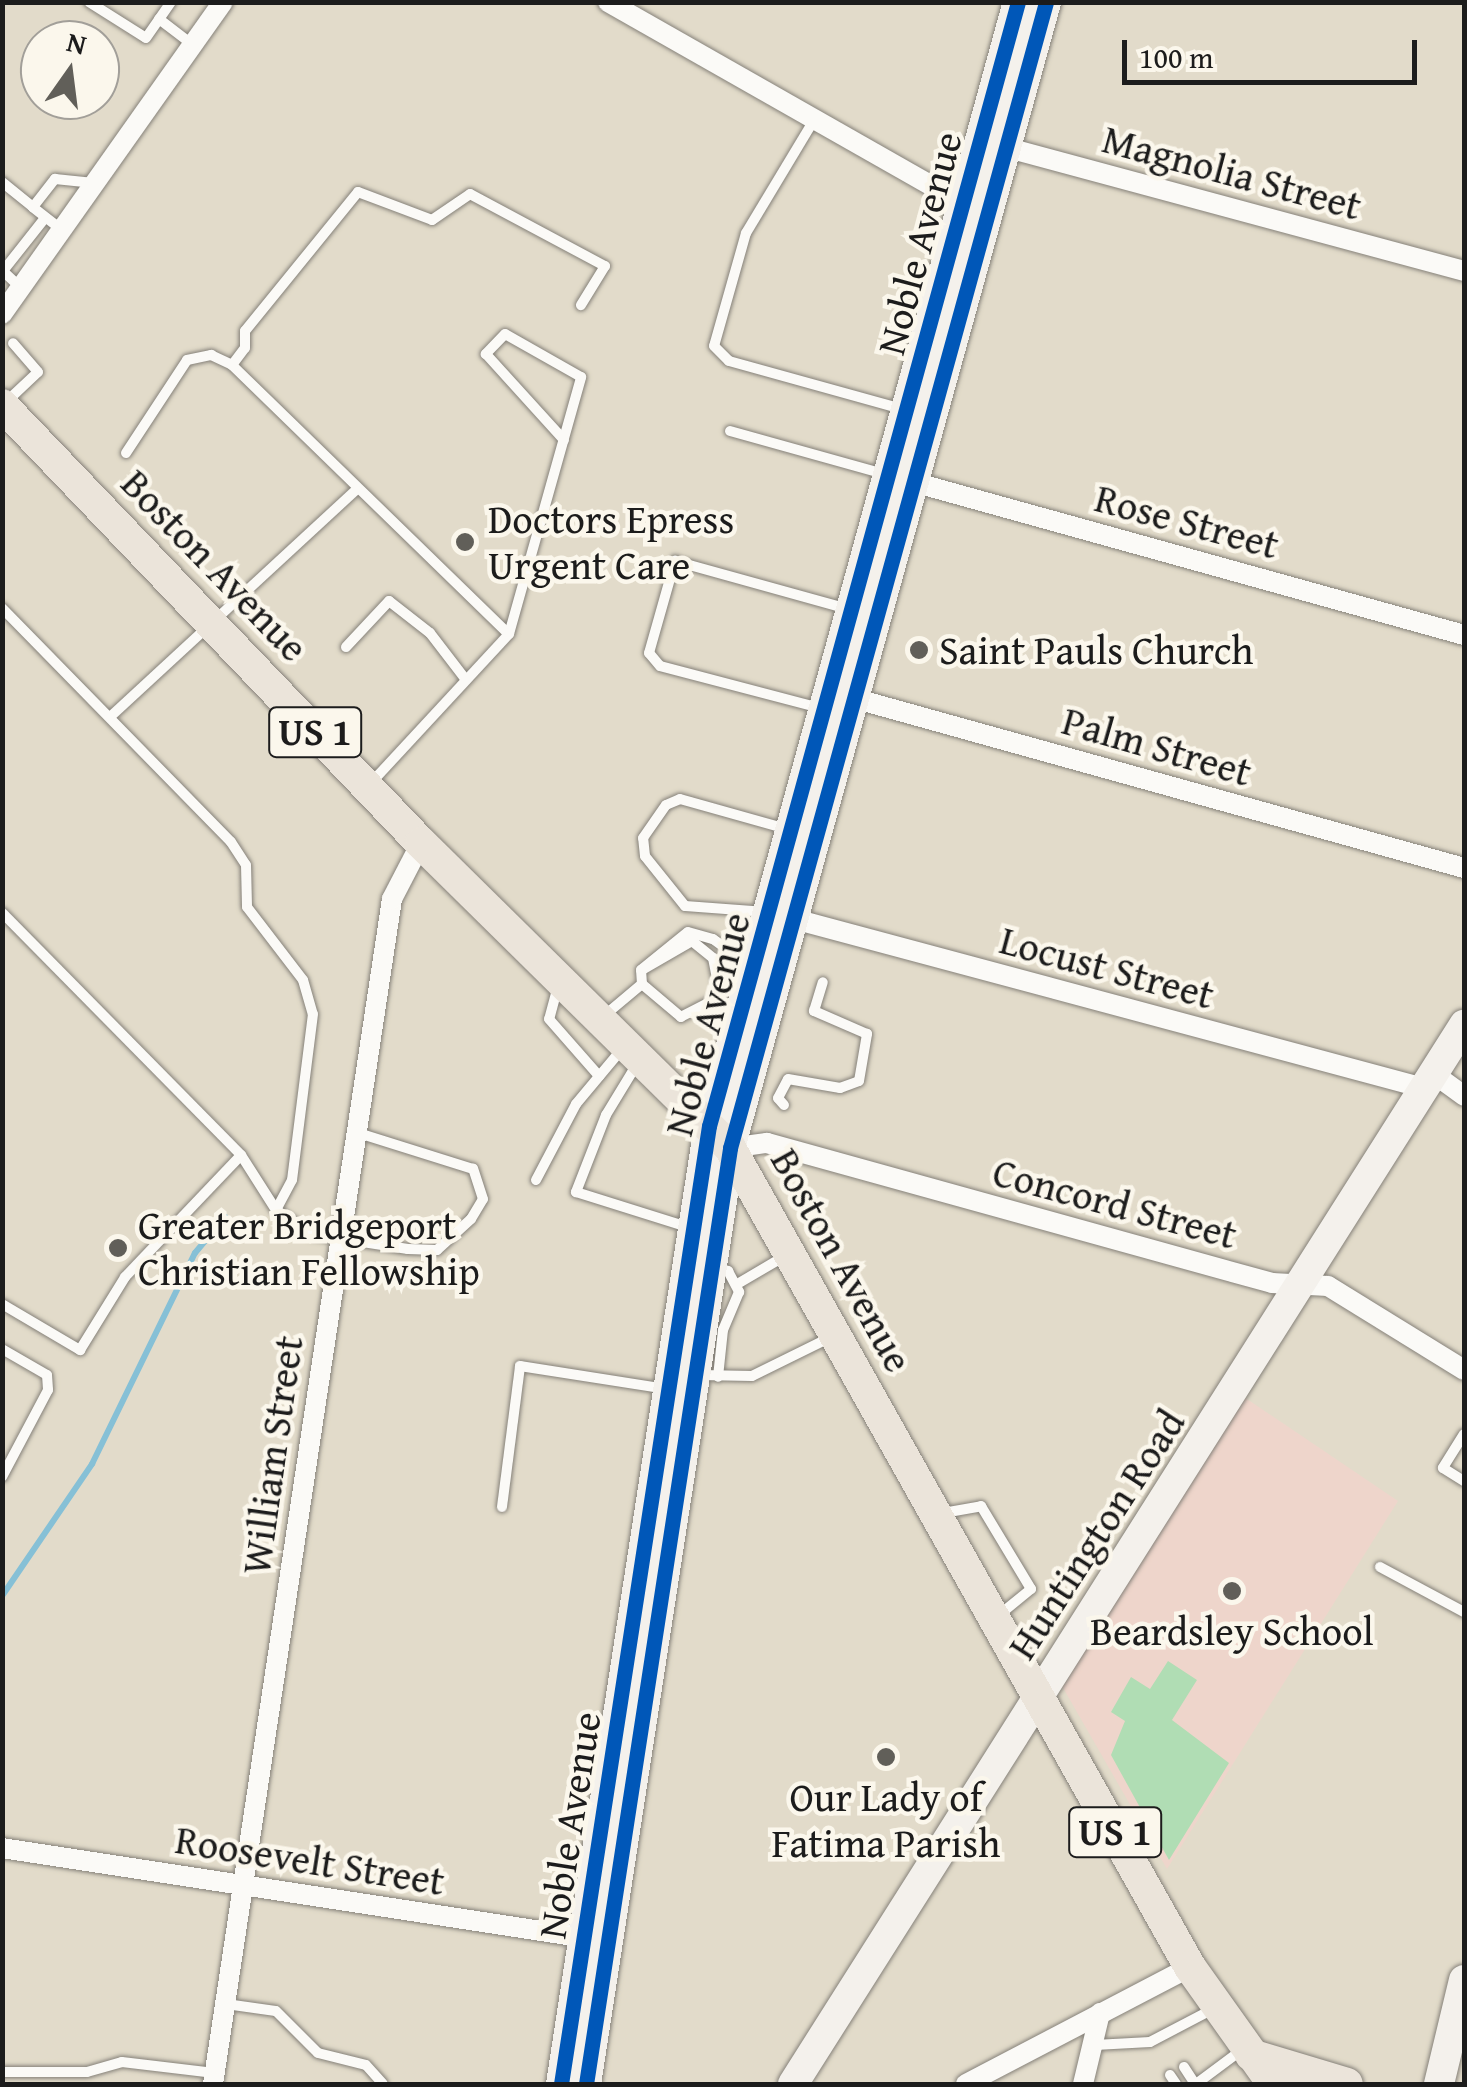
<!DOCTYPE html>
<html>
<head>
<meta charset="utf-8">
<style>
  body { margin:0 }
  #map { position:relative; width:1467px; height:2087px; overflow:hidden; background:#e2dbca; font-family:"Gentium Book Plus",serif }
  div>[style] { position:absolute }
  .built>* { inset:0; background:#eed5cb }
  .green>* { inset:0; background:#b0ddb4 }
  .stream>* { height:6px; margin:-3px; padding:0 3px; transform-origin:3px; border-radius:3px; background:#86c0d6 }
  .roads { filter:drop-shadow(0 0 2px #858179) drop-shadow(0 0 2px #858179) }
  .lane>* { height:10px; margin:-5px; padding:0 5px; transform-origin:5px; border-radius:5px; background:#fbfaf7 }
  .street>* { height:20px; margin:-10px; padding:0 10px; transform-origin:10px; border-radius:10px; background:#fbfaf7 }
  .secondary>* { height:30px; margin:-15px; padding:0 15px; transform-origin:15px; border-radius:15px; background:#f4f1ec }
  .primary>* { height:32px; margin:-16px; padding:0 16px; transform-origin:16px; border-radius:16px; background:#ebe4da }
  .cycleway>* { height:15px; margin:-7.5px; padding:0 7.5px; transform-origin:7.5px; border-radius:7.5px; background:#0057b8 }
  .dots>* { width:28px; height:28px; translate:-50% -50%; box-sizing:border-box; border:5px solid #fbf7ec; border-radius:50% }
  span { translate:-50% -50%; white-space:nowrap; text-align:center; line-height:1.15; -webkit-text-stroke:9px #fbf7ec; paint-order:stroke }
  .shield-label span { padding:2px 8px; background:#fbf7ec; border:2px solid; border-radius:8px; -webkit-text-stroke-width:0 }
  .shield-label { font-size:38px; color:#1c1c1c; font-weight:700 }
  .street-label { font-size:40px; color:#1c1c1c }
  .poi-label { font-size:40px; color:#1c1c1c }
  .left { translate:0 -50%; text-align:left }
  .frame { position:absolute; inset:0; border:5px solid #1c1c1c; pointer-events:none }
  .north { position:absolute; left:20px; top:20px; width:100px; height:100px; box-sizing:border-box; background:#fbf7ec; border:2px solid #a29f99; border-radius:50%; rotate:14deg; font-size:28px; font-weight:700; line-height:40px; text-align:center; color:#1c1c1c }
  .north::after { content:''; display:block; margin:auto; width:35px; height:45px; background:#615f59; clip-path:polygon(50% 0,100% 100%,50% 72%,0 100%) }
  .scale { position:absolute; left:1122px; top:40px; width:295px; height:45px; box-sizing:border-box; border:5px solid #1c1c1c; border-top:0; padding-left:12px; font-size:30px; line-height:35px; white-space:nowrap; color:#1c1c1c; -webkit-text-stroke:8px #fbf7ec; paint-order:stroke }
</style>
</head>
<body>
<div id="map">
  <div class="built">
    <div style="clip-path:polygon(1244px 1397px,1398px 1501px,1167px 1869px,1062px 1686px)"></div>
  </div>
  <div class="green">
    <div style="clip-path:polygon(1168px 1661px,1197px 1680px,1172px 1720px,1229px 1763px,1169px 1860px,1111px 1755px,1125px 1721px,1111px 1712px,1131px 1677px,1150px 1689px)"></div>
  </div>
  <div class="stream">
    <div style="left:2px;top:1596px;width:160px;rotate:-55.7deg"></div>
    <div style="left:92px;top:1464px;width:235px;rotate:-64deg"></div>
    <div style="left:195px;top:1253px;width:47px;rotate:-50.2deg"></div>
  </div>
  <div class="roads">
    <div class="lane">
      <div style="left:89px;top:2px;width:67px;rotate:32.3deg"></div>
      <div style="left:146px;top:38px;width:44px;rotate:-55.2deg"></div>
      <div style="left:159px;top:19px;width:43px;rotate:37.4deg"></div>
      <div style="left:814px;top:120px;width:132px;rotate:121deg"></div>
      <div style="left:746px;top:233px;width:117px;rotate:105.8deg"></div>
      <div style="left:714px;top:346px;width:21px;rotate:45deg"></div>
      <div style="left:729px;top:361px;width:180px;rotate:15.5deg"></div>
      <div style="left:2px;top:182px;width:40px;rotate:39deg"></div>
      <div style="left:62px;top:230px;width:37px;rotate:-142deg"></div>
      <div style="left:33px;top:207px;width:36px;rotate:-52deg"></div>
      <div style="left:55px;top:179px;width:39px;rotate:6deg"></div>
      <div style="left:21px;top:288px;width:25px;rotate:-137deg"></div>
      <div style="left:3px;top:271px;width:68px;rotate:-51.6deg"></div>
      <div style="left:232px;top:365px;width:21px;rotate:-53deg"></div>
      <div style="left:245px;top:348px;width:17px;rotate:-90deg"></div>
      <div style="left:245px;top:331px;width:179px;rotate:-50.9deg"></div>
      <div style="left:358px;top:192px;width:79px;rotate:20.7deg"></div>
      <div style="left:432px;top:220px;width:46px;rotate:-34.4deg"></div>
      <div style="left:470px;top:194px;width:153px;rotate:28.1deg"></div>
      <div style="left:605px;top:266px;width:46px;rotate:121.6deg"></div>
      <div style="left:5px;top:403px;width:45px;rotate:-43.2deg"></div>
      <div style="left:38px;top:372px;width:38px;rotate:-131deg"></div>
      <div style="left:730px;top:431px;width:160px;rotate:15.6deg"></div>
      <div style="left:126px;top:453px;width:111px;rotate:-56.7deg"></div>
      <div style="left:187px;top:360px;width:25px;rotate:-12deg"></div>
      <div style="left:211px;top:355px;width:23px;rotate:25deg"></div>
      <div style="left:232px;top:365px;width:386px;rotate:44.2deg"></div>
      <div style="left:509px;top:634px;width:267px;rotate:-74.3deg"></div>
      <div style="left:581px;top:377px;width:87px;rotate:-150.5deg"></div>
      <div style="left:505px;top:334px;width:28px;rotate:134deg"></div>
      <div style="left:486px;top:354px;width:116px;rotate:47.8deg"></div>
      <div style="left:2px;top:608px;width:327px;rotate:45.6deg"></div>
      <div style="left:231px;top:842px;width:27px;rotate:57deg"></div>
      <div style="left:246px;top:865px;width:42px;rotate:88.6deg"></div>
      <div style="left:247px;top:907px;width:92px;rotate:52.5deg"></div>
      <div style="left:303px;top:980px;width:35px;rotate:74deg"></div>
      <div style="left:313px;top:1014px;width:167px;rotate:97.2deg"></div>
      <div style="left:292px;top:1180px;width:34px;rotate:118deg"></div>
      <div style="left:276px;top:1210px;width:65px;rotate:-122.5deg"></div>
      <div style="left:241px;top:1155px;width:340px;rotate:-134.6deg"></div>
      <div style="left:346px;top:647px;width:63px;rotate:-46.9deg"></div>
      <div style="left:389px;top:601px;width:52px;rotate:38deg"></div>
      <div style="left:430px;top:633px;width:59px;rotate:52.5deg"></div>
      <div style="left:820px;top:708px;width:165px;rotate:-165.3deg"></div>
      <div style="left:660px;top:666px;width:17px;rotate:-130deg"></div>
      <div style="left:649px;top:653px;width:96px;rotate:-74.2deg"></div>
      <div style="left:675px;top:561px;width:180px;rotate:15.5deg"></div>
      <div style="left:110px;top:717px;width:335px;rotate:-42.7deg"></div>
      <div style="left:371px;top:783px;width:203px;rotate:-47.2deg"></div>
      <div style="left:766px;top:912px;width:81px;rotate:-175.8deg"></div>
      <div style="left:685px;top:906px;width:64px;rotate:-128.7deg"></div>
      <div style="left:645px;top:856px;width:18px;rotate:-96deg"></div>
      <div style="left:643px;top:838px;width:40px;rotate:-55.1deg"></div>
      <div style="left:666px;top:805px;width:15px;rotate:-23deg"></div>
      <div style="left:680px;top:799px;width:111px;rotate:15.7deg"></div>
      <div style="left:642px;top:970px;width:58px;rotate:-30.1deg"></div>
      <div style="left:692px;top:941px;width:27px;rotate:39deg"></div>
      <div style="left:713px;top:958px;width:38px;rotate:79deg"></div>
      <div style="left:558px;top:986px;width:34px;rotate:105deg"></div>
      <div style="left:549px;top:1019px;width:76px;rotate:48.7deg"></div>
      <div style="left:722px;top:986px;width:32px;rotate:-74deg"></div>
      <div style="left:738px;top:1010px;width:28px;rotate:-161deg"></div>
      <div style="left:712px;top:1001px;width:35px;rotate:153deg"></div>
      <div style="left:681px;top:1017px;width:51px;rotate:-139.8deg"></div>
      <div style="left:642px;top:984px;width:14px;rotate:-94deg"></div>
      <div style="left:641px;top:970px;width:60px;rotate:-39deg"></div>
      <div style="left:688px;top:932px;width:26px;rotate:16deg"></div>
      <div style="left:713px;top:939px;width:46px;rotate:36.1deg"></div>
      <div style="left:605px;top:1015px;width:48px;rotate:-40deg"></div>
      <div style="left:637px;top:1064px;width:60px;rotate:121.3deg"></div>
      <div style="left:606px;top:1115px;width:83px;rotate:111.3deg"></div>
      <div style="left:576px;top:1192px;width:121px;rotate:17.4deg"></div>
      <div style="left:784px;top:1105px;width:9px;rotate:-131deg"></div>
      <div style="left:778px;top:1098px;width:21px;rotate:-62deg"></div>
      <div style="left:788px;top:1079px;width:53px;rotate:9.8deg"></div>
      <div style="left:840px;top:1088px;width:20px;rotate:-20deg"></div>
      <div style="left:859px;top:1081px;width:48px;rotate:-80.3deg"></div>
      <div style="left:867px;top:1034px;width:58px;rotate:-156.5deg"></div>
      <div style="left:814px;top:1011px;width:30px;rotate:-73deg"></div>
      <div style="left:536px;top:1180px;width:86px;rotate:-62.2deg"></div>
      <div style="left:576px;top:1104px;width:72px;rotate:-50.1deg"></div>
      <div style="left:276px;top:1210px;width:42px;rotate:34.4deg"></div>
      <div style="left:311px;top:1234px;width:98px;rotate:8.8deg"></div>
      <div style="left:408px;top:1249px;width:29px;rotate:2deg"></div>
      <div style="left:437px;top:1250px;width:46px;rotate:-42.4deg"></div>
      <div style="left:471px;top:1219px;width:23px;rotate:-59deg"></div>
      <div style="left:483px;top:1199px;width:32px;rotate:-108deg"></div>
      <div style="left:473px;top:1169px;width:121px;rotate:-162.6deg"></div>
      <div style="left:714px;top:1267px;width:15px;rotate:16deg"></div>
      <div style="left:728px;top:1271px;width:24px;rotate:62deg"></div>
      <div style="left:739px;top:1292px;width:41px;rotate:112.8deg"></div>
      <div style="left:723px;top:1330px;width:47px;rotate:96.1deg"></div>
      <div style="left:739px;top:1283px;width:53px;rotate:-30.4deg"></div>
      <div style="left:2px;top:1304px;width:91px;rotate:30.5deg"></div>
      <div style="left:80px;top:1350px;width:86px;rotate:-58.3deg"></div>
      <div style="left:125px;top:1277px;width:168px;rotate:-46.4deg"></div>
      <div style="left:2px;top:1349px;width:52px;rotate:30deg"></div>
      <div style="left:47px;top:1375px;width:15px;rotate:86deg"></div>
      <div style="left:48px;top:1390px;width:98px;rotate:117.9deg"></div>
      <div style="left:700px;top:1375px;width:52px;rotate:1.1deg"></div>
      <div style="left:752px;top:1376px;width:86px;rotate:-26.3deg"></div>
      <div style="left:1464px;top:1434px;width:40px;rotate:122deg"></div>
      <div style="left:1443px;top:1468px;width:25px;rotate:32deg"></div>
      <div style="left:502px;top:1507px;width:142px;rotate:-82.7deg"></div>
      <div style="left:520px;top:1366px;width:149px;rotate:8.9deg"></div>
      <div style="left:943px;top:1513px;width:39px;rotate:-10deg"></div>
      <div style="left:981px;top:1506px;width:97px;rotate:58.9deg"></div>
      <div style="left:1031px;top:1589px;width:43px;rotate:140.7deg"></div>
      <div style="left:1380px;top:1567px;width:95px;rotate:28.2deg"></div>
      <div style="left:226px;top:2004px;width:50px;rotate:8deg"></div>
      <div style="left:276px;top:2011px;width:59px;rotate:45deg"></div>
      <div style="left:318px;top:2053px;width:49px;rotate:14deg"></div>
      <div style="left:366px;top:2065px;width:25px;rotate:48deg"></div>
      <div style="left:1095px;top:2045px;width:55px;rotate:-3.1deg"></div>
      <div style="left:1150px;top:2042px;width:73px;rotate:-27.6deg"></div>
      <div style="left:1184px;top:2067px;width:20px;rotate:57deg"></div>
      <div style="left:2px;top:2072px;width:85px"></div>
      <div style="left:87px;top:2072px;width:36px;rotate:-16deg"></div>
      <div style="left:122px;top:2062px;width:93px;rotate:6.8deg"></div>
      <div style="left:1170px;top:2075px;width:11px;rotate:56deg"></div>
      <div style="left:1196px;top:2084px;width:59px;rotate:-36.7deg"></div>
    </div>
    <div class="street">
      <div style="left:608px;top:2px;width:417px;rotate:29.6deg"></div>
      <div style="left:997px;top:145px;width:484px;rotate:15.1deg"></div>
      <div style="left:2px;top:314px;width:382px;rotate:-54.7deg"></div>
      <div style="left:902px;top:479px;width:583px;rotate:15.51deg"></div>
      <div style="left:842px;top:695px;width:646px;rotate:15.54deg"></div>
      <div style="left:783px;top:916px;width:664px;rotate:15.02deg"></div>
      <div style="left:1434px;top:1074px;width:37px;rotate:36deg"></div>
      <div style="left:730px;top:1148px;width:37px;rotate:-8deg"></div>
      <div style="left:767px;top:1143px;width:524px;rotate:15.49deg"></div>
      <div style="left:1272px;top:1283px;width:56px;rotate:3.1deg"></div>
      <div style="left:1328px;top:1286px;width:160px;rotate:31.7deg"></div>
      <div style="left:2px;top:1848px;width:598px;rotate:8.75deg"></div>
      <div style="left:213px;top:2084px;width:1198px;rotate:-81.41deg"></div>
      <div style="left:392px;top:899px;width:63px;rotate:-62.6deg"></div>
      <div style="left:966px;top:2084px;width:253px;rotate:-27.6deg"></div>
      <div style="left:1083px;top:2084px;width:73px;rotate:-76.5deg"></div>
    </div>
    <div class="secondary">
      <div style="left:561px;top:2084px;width:969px;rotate:-81.22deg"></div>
      <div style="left:709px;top:1126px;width:1166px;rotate:-74.63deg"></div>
      <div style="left:586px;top:2084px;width:947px;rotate:-81.25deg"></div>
      <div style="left:730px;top:1148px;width:1189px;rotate:-74.58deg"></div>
      <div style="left:793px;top:2084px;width:1254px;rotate:-57.64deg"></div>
      <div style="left:1439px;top:2084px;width:107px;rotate:-76.5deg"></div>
    </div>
    <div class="primary">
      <div style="left:2px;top:405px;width:606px;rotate:46.27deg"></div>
      <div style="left:421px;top:843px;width:434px;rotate:44.6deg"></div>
      <div style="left:730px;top:1148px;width:939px;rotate:60.68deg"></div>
      <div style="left:1190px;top:1967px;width:143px;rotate:54.6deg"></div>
      <div style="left:1251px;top:2055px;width:100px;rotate:16.8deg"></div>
    </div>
  </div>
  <div class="cycleway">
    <div style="left:561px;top:2084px;width:969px;rotate:-81.22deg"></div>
    <div style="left:709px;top:1126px;width:1166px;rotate:-74.63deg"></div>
    <div style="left:586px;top:2084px;width:947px;rotate:-81.25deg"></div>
    <div style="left:730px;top:1148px;width:1189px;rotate:-74.58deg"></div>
  </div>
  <div class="dots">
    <div style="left:465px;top:542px;background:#615f59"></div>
    <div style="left:919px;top:650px;background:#615f59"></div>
    <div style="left:118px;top:1248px;background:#615f59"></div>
    <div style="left:1232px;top:1591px;background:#615f59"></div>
    <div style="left:886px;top:1757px;background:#615f59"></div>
  </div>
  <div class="shield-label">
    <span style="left:315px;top:732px">US 1</span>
    <span style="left:1115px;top:1832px">US 1</span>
  </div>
  <div class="street-label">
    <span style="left:1232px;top:172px;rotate:15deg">Magnolia Street</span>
    <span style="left:919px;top:243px;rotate:-75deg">Noble Avenue</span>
    <span style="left:1187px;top:521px;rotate:15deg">Rose Street</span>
    <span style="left:215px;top:565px;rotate:46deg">Boston Avenue</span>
    <span style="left:1157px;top:746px;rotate:16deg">Palm Street</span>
    <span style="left:1107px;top:967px;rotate:15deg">Locust Street</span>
    <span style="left:707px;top:1024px;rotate:-75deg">Noble Avenue</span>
    <span style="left:1115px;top:1203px;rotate:15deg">Concord Street</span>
    <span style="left:842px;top:1260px;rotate:61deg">Boston Avenue</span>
    <span style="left:272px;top:1455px;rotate:-82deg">William Street</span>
    <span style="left:1096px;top:1534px;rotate:-57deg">Huntington Road</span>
    <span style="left:569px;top:1825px;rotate:-81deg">Noble Avenue</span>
    <span style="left:310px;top:1860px;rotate:9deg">Roosevelt Street</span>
  </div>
  <div class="poi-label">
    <span class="left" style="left:488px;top:542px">Doctors Epress<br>Urgent Care</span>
    <span class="left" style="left:939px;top:650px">Saint Pauls Church</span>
    <span class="left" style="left:138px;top:1248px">Greater Bridgeport<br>Christian Fellowship</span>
    <span style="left:1232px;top:1631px">Beardsley School</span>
    <span style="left:886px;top:1820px">Our Lady of<br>Fatima Parish</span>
  </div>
  <div class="frame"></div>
  <div class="north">N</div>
  <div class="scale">100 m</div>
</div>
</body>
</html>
